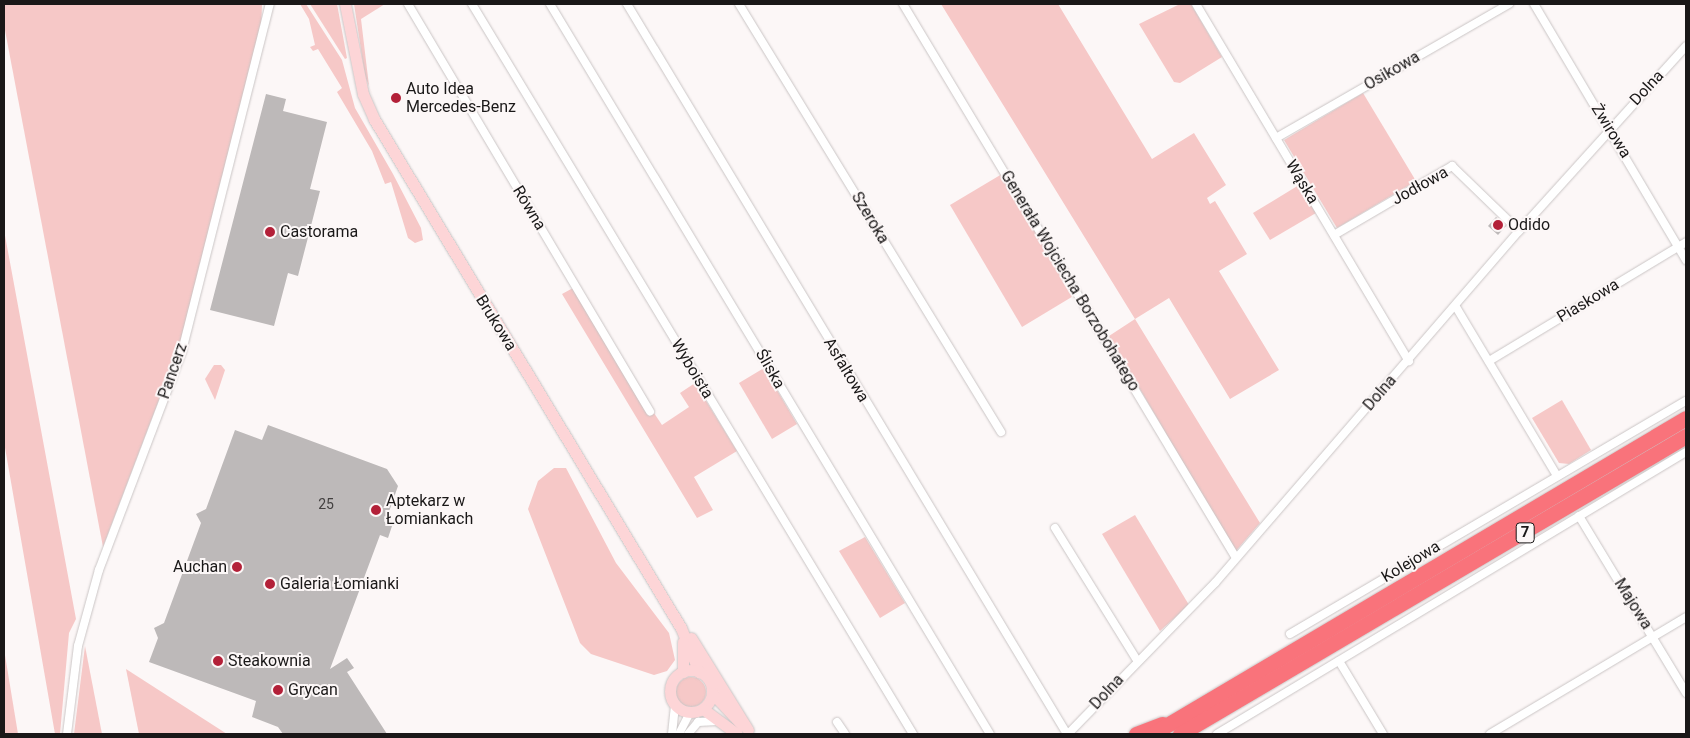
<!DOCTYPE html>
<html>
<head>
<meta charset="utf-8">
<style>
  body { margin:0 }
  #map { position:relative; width:1690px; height:738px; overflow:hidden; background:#fcf7f7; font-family:Roboto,sans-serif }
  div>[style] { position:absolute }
  .green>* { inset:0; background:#f6c8c7 }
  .round { border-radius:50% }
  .building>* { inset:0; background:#bdb9b9 }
  .roads { filter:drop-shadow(0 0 1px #cac5c5) drop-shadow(0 0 1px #cac5c5) }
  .street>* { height:8px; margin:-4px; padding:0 4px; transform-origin:4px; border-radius:4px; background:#fff }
  .secondary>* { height:11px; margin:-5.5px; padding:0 5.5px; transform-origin:5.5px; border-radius:5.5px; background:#fdd5d7 }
  .secondary>.ring { margin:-5.5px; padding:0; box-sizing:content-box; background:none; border:11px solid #fdd5d7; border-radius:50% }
  .highway>* { height:15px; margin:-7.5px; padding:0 7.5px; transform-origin:7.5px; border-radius:7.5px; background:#f9737b }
  .dots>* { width:14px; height:14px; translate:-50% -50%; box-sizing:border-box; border:2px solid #fcf7f7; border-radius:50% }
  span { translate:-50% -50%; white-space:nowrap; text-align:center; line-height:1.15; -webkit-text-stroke:4px #fcf7f7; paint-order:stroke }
  .number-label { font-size:14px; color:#434040 }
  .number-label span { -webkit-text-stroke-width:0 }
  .shield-label span { padding:1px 4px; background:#fcf7f7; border:1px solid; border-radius:4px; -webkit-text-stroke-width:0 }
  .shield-label { font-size:15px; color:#1a1818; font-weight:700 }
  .street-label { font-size:16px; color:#1a1818 }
  .poi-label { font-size:16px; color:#1a1818 }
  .left { translate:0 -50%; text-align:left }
  .right { translate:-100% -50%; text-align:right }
  .frame { position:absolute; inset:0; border:5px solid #1a1818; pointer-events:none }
</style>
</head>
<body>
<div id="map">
  <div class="green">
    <div style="clip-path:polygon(4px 4px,262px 4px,261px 33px,181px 342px,103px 547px,4px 25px)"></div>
    <div style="clip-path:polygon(300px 4px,306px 4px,342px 60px,355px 108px,393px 174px,421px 228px,423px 240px,415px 243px,408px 238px,391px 182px,385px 184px,372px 151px,337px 92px,342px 88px,318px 49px,313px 51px,310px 47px,315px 45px,309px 19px)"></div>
    <div style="clip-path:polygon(310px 4px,337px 4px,347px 58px,345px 59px)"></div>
    <div style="clip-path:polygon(354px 4px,385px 4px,361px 19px,369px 86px,381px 117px,365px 76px)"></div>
    <div style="clip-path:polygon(941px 4px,1058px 4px,1152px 159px,1194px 133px,1226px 185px,1207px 198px,1210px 204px,1215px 201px,1247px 254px,1219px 271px,1279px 370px,1230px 399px,1169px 298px,1135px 319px,1260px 523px,1235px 552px,1109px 336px,1135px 319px)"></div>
    <div style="clip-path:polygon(1180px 4px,1191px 4px,1222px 57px,1180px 83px,1174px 82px,1139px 24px)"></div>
    <div style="clip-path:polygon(1363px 93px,1416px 181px,1337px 228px,1284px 140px)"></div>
    <div style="clip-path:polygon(1002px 174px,1075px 295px,1022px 327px,950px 205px)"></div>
    <div style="clip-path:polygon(1299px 185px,1316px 213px,1270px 240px,1253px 213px)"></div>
    <div style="clip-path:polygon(4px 230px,76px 619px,69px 633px,60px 734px,55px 734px,4px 442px)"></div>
    <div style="clip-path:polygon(573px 288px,650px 415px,654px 413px,662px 425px,689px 407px,680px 393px,695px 383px,737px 451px,694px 477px,713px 510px,697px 518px,562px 294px)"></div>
    <div style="clip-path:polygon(214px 365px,221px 365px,225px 370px,215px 400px,205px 379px)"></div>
    <div style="clip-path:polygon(764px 368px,797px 424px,772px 439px,739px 383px)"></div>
    <div style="clip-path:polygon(1562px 400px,1591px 450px,1569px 464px,1559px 463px,1532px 418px)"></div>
    <div style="clip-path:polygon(554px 468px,566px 468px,616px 563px,669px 633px,675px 660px,667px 671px,654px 675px,591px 654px,580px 643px,528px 509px,538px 481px)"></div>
    <div style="clip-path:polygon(1135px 515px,1189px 605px,1160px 631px,1102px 534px)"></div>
    <div style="clip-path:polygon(865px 537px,905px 603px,880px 618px,839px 551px)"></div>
    <div style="clip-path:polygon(85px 646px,102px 734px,74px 734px)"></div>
    <div style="clip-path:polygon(4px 649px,18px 734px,4px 734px)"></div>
    <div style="clip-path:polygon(126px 669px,227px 734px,139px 734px)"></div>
    <div class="round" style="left:676px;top:677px;width:30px;height:30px"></div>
  </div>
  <div class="building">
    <div style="clip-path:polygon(266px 94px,286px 99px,283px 111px,327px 122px,310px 189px,320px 191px,298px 276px,288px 273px,274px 326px,210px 310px)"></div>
    <div style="clip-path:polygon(1496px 217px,1506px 226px,1498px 235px,1488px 226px)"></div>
    <div style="clip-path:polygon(268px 425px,387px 469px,398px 486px,385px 523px,392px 526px,388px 538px,380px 535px,330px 669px,347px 658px,354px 668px,347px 672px,387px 734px,283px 734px,278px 727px,252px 717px,256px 701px,149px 662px,158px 638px,154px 628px,164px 623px,201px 523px,196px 514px,206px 509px,235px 430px,262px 440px)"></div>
  </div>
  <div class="roads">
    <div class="street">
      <div style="left:408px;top:4px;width:474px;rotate:59.3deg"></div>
      <div style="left:472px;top:4px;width:853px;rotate:58.86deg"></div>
      <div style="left:550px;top:4px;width:852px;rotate:58.92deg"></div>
      <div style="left:627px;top:4px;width:852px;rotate:58.92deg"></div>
      <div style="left:739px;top:4px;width:502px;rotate:58.53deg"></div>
      <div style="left:903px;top:4px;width:646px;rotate:58.99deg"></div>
      <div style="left:1196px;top:4px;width:416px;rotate:59.2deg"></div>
      <div style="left:1534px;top:4px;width:298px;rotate:59.3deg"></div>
      <div style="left:1276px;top:138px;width:269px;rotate:-29.9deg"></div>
      <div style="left:1334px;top:235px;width:137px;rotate:-30.3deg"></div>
      <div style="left:1452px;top:166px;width:93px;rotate:44.1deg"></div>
      <div style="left:1456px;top:307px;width:197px;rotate:59.1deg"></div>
      <div style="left:1489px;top:361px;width:230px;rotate:-31.1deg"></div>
      <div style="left:1579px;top:516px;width:207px;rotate:58.8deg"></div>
      <div style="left:1055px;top:528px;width:155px;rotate:58.2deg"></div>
      <div style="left:1290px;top:634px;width:459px;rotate:-30.5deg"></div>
      <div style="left:1339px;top:661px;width:85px;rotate:58.9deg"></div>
      <div style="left:837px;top:722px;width:14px;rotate:56deg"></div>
      <div style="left:67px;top:734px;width:89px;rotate:-82.9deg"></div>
      <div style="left:78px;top:646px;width:79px;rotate:-74.6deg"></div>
      <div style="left:99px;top:570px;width:234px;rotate:-69.2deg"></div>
      <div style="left:182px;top:351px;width:358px;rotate:-75.8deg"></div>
      <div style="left:672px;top:734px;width:29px;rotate:-84deg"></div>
      <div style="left:679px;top:734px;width:25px;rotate:-63deg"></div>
      <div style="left:688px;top:734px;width:16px;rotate:-50deg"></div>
      <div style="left:698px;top:722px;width:20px;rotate:-3deg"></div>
      <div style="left:1068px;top:734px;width:211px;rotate:-45.8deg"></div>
      <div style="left:1215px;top:583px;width:465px;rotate:-49.2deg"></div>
      <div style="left:1519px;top:231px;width:249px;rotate:-47.9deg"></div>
      <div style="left:1217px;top:734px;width:547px;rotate:-31.02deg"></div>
      <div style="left:1490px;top:734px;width:228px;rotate:-30.8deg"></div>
    </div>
    <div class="secondary">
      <div style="left:345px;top:4px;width:92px;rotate:78.7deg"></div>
      <div style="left:363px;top:94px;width:27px;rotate:66deg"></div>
      <div style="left:374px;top:119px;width:594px;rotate:58.9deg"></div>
      <div style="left:681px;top:628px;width:48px;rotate:67.8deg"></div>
      <div style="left:691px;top:638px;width:108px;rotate:58.2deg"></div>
      <div class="ring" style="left:670px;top:670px;width:31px;height:31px"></div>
      <div style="left:683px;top:672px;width:30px;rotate:-90deg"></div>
      <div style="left:712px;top:693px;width:45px;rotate:46.8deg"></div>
      <div style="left:703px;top:709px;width:42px;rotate:36.3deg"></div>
    </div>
    <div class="highway">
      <div style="left:1136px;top:734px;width:28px;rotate:-21deg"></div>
      <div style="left:1152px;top:734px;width:620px;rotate:-30.62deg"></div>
      <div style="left:1180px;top:734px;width:587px;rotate:-30.5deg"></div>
    </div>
  </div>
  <div class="dots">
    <div style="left:396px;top:98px;background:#b32038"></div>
    <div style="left:1498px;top:225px;background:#b32038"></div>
    <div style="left:270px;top:232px;background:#b32038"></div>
    <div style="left:376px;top:510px;background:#b32038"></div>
    <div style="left:237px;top:567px;background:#b32038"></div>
    <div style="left:270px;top:584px;background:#b32038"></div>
    <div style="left:218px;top:661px;background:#b32038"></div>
    <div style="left:278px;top:690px;background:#b32038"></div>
  </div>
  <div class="number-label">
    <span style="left:326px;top:504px">25</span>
  </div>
  <div class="shield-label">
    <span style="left:1525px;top:533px">7</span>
  </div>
  <div class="street-label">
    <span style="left:1392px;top:71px;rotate:-30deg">Osikowa</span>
    <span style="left:1647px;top:88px;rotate:-47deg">Dolna</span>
    <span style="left:1611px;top:131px;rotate:58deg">Żwirowa</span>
    <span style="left:1302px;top:182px;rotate:59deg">Wąska</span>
    <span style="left:1420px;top:186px;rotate:-29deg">Jodłowa</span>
    <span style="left:529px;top:208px;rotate:59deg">Równa</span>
    <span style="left:870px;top:218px;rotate:59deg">Szeroka</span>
    <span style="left:1070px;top:281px;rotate:59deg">Generała Wojciecha Borzobohatego</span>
    <span style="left:1588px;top:301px;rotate:-31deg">Piaskowa</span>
    <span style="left:496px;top:323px;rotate:58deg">Brukowa</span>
    <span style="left:692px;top:369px;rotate:59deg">Wyboista</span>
    <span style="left:770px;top:369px;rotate:60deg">Śliska</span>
    <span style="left:846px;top:370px;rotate:59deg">Asfaltowa</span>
    <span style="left:173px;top:371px;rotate:-71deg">Pancerz</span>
    <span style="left:1380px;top:393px;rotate:-49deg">Dolna</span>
    <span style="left:1411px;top:562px;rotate:-31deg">Kolejowa</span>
    <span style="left:1633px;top:604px;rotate:58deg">Majowa</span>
    <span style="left:1107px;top:692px;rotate:-47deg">Dolna</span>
  </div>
  <div class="poi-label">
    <span class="left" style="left:406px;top:98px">Auto Idea<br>Mercedes-Benz</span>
    <span class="left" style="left:1508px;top:225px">Odido</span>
    <span class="left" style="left:280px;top:232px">Castorama</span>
    <span class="left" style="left:386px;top:510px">Aptekarz w<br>Łomiankach</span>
    <span class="right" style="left:227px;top:567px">Auchan</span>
    <span class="left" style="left:280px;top:584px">Galeria Łomianki</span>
    <span class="left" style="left:228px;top:661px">Steakownia</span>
    <span class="left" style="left:288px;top:690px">Grycan</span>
  </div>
  <div class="frame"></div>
</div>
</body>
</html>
